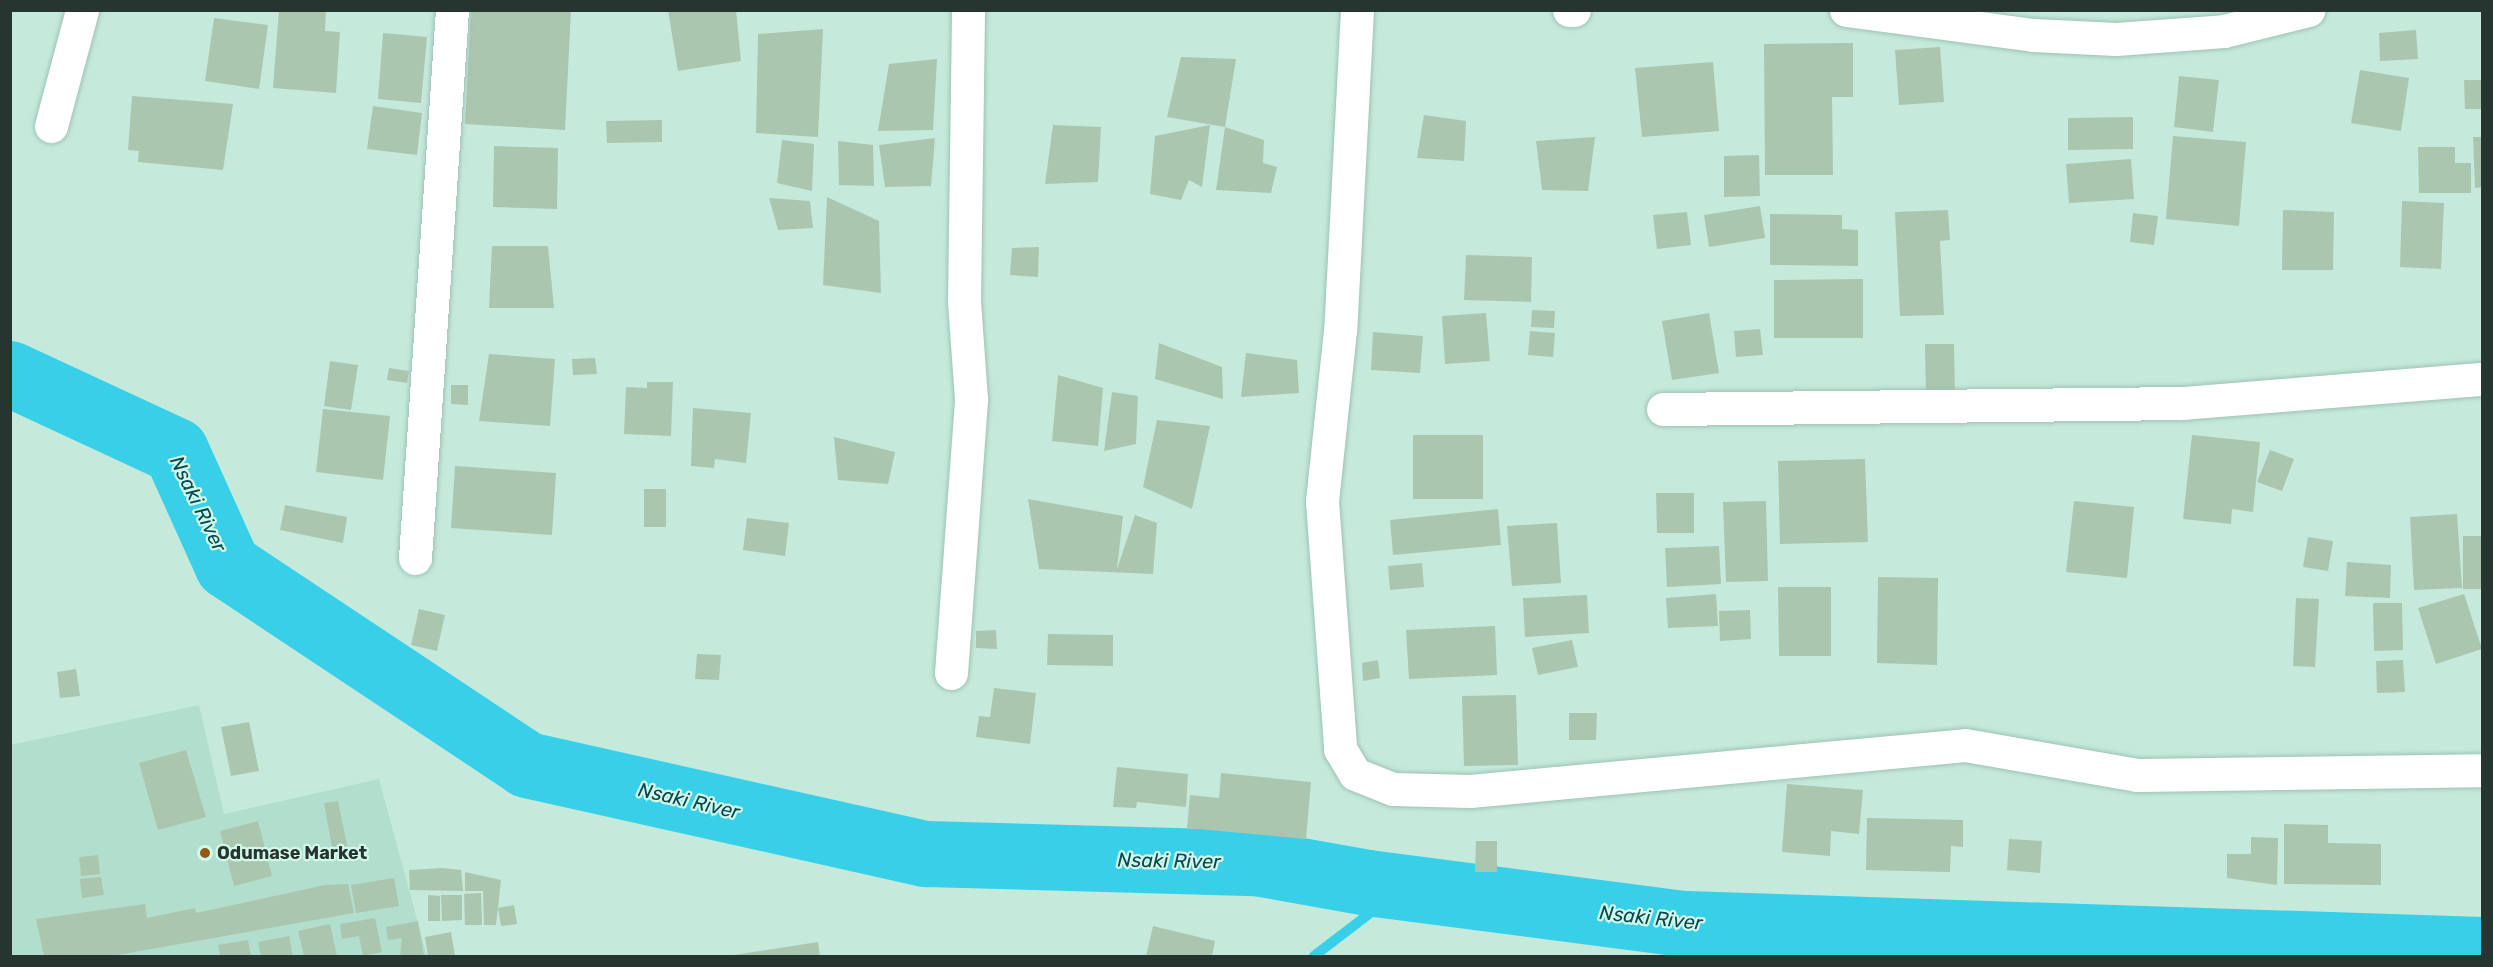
<!DOCTYPE html>
<html>
<head>
<meta charset="utf-8">
<style>
  body { margin:0 }
  #map { position:relative; width:2493px; height:967px; overflow:hidden; background:#c5eadc; font-family:Rubik,sans-serif }
  div>[style] { position:absolute }
  .built>* { inset:0; background:#b2dfcd }
  .stream>* { height:10px; margin:-5px; padding:0 5px; transform-origin:5px; border-radius:5px; background:#38d0e8 }
  .river>* { height:66px; margin:-33px; padding:0 33px; transform-origin:33px; border-radius:33px; background:#38d0e8 }
  .building>* { inset:0; background:#abc6af }
  .roads { filter:drop-shadow(0 0 2px #9ec2b4) drop-shadow(0 0 2px #9ec2b4) }
  .minor>* { height:33px; margin:-16.5px; padding:0 16.5px; transform-origin:16.5px; border-radius:16.5px; background:#fff }
  .dots>* { width:16px; height:16px; translate:-50% -50%; box-sizing:border-box; border:3px solid #d2f8e9; border-radius:50% }
  span { translate:-50% -50%; white-space:nowrap; text-align:center; line-height:1.15; -webkit-text-stroke:4.5px #d2f8e9; paint-order:stroke }
  .poi-label { font-size:18px; color:#273530; font-weight:700 }
  .left { translate:0 -50%; text-align:left }
  .water-label { font-size:20px; color:#064953; font-style:italic }
  .frame { position:absolute; inset:0; border:12px solid #273530; pointer-events:none }
</style>
</head>
<body>
<div id="map">
  <div class="built">
    <div style="clip-path:polygon(199px 705px,224px 814px,379px 779px,427px 956px,11px 956px,10px 745px)"></div>
  </div>
  <div class="stream">
    <div style="left:1314px;top:956px;width:112px;rotate:-37.4deg"></div>
  </div>
  <div class="river">
    <div style="left:10px;top:374px;width:183px;rotate:24.9deg"></div>
    <div style="left:176px;top:451px;width:126px;rotate:65.7deg"></div>
    <div style="left:228px;top:566px;width:359px;rotate:33.6deg"></div>
    <div style="left:527px;top:765px;width:409px;rotate:12.6deg"></div>
    <div style="left:926px;top:854px;width:330px;rotate:1.6deg"></div>
    <div style="left:1256px;top:863px;width:114px;rotate:10.1deg"></div>
    <div style="left:1368px;top:883px;width:320px;rotate:7.4deg"></div>
    <div style="left:1685px;top:924px;width:797px;rotate:1.87deg"></div>
  </div>
  <div class="building">
    <div style="clip-path:polygon(279px 10px,326px 10px,325px 31px,340px 32px,336px 93px,273px 88px)"></div>
    <div style="clip-path:polygon(471px 10px,571px 10px,565px 130px,465px 124px)"></div>
    <div style="clip-path:polygon(668px 10px,736px 10px,741px 61px,678px 71px)"></div>
    <div style="clip-path:polygon(214px 18px,268px 25px,259px 89px,205px 81px)"></div>
    <div style="clip-path:polygon(823px 29px,818px 137px,756px 133px,758px 34px)"></div>
    <div style="clip-path:polygon(2416px 30px,2418px 59px,2380px 61px,2379px 33px)"></div>
    <div style="clip-path:polygon(383px 33px,427px 37px,421px 103px,378px 99px)"></div>
    <div style="clip-path:polygon(1853px 43px,1853px 97px,1832px 97px,1833px 175px,1765px 175px,1764px 44px)"></div>
    <div style="clip-path:polygon(1940px 47px,1944px 102px,1899px 105px,1895px 50px)"></div>
    <div style="clip-path:polygon(1181px 57px,1236px 59px,1225px 127px,1264px 140px,1263px 163px,1277px 167px,1271px 193px,1216px 190px,1225px 127px,1167px 117px)"></div>
    <div style="clip-path:polygon(937px 59px,933px 130px,878px 131px,889px 64px)"></div>
    <div style="clip-path:polygon(1713px 62px,1719px 131px,1642px 137px,1635px 68px)"></div>
    <div style="clip-path:polygon(2360px 70px,2409px 78px,2401px 131px,2351px 123px)"></div>
    <div style="clip-path:polygon(2179px 76px,2219px 80px,2213px 132px,2174px 127px)"></div>
    <div style="clip-path:polygon(2464px 80px,2482px 80px,2482px 109px,2465px 109px)"></div>
    <div style="clip-path:polygon(132px 96px,233px 104px,223px 170px,138px 162px,139px 151px,128px 150px)"></div>
    <div style="clip-path:polygon(373px 106px,422px 113px,417px 155px,367px 149px)"></div>
    <div style="clip-path:polygon(1424px 115px,1466px 121px,1464px 161px,1417px 158px)"></div>
    <div style="clip-path:polygon(2133px 117px,2133px 149px,2068px 150px,2068px 118px)"></div>
    <div style="clip-path:polygon(662px 120px,662px 142px,607px 143px,606px 121px)"></div>
    <div style="clip-path:polygon(1053px 125px,1101px 127px,1098px 182px,1045px 184px)"></div>
    <div style="clip-path:polygon(1210px 125px,1202px 187px,1189px 180px,1181px 200px,1150px 194px,1155px 136px)"></div>
    <div style="clip-path:polygon(2173px 136px,2246px 142px,2239px 226px,2166px 219px)"></div>
    <div style="clip-path:polygon(1595px 137px,1588px 191px,1542px 190px,1536px 141px)"></div>
    <div style="clip-path:polygon(2473px 137px,2482px 137px,2482px 187px,2475px 188px)"></div>
    <div style="clip-path:polygon(935px 138px,931px 186px,885px 187px,879px 145px)"></div>
    <div style="clip-path:polygon(782px 140px,814px 144px,812px 191px,777px 183px)"></div>
    <div style="clip-path:polygon(838px 141px,873px 145px,874px 186px,839px 185px)"></div>
    <div style="clip-path:polygon(494px 146px,558px 148px,557px 209px,493px 207px)"></div>
    <div style="clip-path:polygon(2418px 147px,2455px 147px,2455px 163px,2471px 163px,2471px 193px,2419px 193px)"></div>
    <div style="clip-path:polygon(1759px 155px,1760px 196px,1724px 197px,1724px 156px)"></div>
    <div style="clip-path:polygon(2131px 159px,2134px 199px,2069px 203px,2066px 164px)"></div>
    <div style="clip-path:polygon(827px 197px,879px 221px,881px 293px,823px 285px)"></div>
    <div style="clip-path:polygon(769px 198px,810px 201px,813px 228px,778px 230px)"></div>
    <div style="clip-path:polygon(2402px 201px,2444px 203px,2441px 269px,2400px 267px)"></div>
    <div style="clip-path:polygon(1760px 206px,1765px 238px,1709px 247px,1704px 215px)"></div>
    <div style="clip-path:polygon(1948px 210px,1950px 240px,1940px 241px,1944px 315px,1900px 316px,1895px 212px)"></div>
    <div style="clip-path:polygon(2283px 210px,2334px 212px,2333px 270px,2282px 270px)"></div>
    <div style="clip-path:polygon(1687px 212px,1691px 245px,1657px 249px,1653px 215px)"></div>
    <div style="clip-path:polygon(2133px 213px,2158px 216px,2154px 245px,2130px 242px)"></div>
    <div style="clip-path:polygon(1770px 214px,1842px 215px,1842px 229px,1858px 230px,1858px 266px,1770px 265px)"></div>
    <div style="clip-path:polygon(492px 246px,548px 246px,554px 308px,489px 308px)"></div>
    <div style="clip-path:polygon(1039px 247px,1038px 277px,1010px 275px,1012px 248px)"></div>
    <div style="clip-path:polygon(1466px 255px,1532px 257px,1531px 302px,1464px 300px)"></div>
    <div style="clip-path:polygon(1863px 279px,1863px 338px,1774px 338px,1774px 280px)"></div>
    <div style="clip-path:polygon(1532px 310px,1555px 311px,1554px 328px,1531px 327px)"></div>
    <div style="clip-path:polygon(1486px 313px,1490px 361px,1445px 364px,1442px 316px)"></div>
    <div style="clip-path:polygon(1709px 313px,1719px 373px,1672px 380px,1662px 321px)"></div>
    <div style="clip-path:polygon(1760px 329px,1763px 355px,1736px 357px,1734px 331px)"></div>
    <div style="clip-path:polygon(1530px 331px,1555px 333px,1553px 357px,1528px 355px)"></div>
    <div style="clip-path:polygon(1373px 332px,1423px 336px,1420px 373px,1371px 370px)"></div>
    <div style="clip-path:polygon(1159px 343px,1222px 367px,1223px 399px,1155px 379px)"></div>
    <div style="clip-path:polygon(1925px 344px,1954px 344px,1955px 398px,1926px 398px)"></div>
    <div style="clip-path:polygon(1246px 353px,1297px 360px,1299px 393px,1241px 397px)"></div>
    <div style="clip-path:polygon(489px 354px,555px 359px,550px 426px,479px 421px)"></div>
    <div style="clip-path:polygon(595px 358px,597px 374px,573px 375px,572px 359px)"></div>
    <div style="clip-path:polygon(330px 361px,358px 365px,351px 410px,324px 406px)"></div>
    <div style="clip-path:polygon(389px 368px,409px 371px,407px 383px,387px 380px)"></div>
    <div style="clip-path:polygon(1058px 375px,1103px 388px,1098px 446px,1052px 441px)"></div>
    <div style="clip-path:polygon(647px 382px,673px 382px,671px 436px,624px 434px,626px 387px,647px 388px)"></div>
    <div style="clip-path:polygon(451px 385px,468px 385px,468px 405px,451px 404px)"></div>
    <div style="clip-path:polygon(1112px 392px,1138px 396px,1136px 444px,1104px 451px)"></div>
    <div style="clip-path:polygon(693px 408px,751px 413px,746px 463px,715px 459px,714px 468px,691px 466px)"></div>
    <div style="clip-path:polygon(323px 409px,390px 416px,383px 480px,316px 472px)"></div>
    <div style="clip-path:polygon(1157px 420px,1210px 426px,1192px 509px,1143px 487px)"></div>
    <div style="clip-path:polygon(1413px 435px,1483px 435px,1483px 499px,1413px 499px)"></div>
    <div style="clip-path:polygon(2192px 435px,2260px 442px,2253px 512px,2232px 509px,2231px 524px,2183px 519px)"></div>
    <div style="clip-path:polygon(834px 437px,895px 452px,888px 484px,838px 480px)"></div>
    <div style="clip-path:polygon(2270px 450px,2294px 459px,2282px 491px,2257px 482px)"></div>
    <div style="clip-path:polygon(1865px 459px,1868px 542px,1780px 544px,1778px 461px)"></div>
    <div style="clip-path:polygon(455px 466px,556px 473px,552px 535px,451px 528px)"></div>
    <div style="clip-path:polygon(644px 489px,666px 489px,666px 527px,644px 527px)"></div>
    <div style="clip-path:polygon(1656px 493px,1694px 493px,1694px 533px,1657px 533px)"></div>
    <div style="clip-path:polygon(1028px 499px,1123px 516px,1117px 569px,1135px 515px,1157px 523px,1153px 574px,1039px 569px)"></div>
    <div style="clip-path:polygon(1766px 501px,1768px 581px,1726px 582px,1723px 502px)"></div>
    <div style="clip-path:polygon(2074px 501px,2134px 507px,2127px 578px,2066px 572px)"></div>
    <div style="clip-path:polygon(285px 505px,347px 517px,343px 543px,280px 530px)"></div>
    <div style="clip-path:polygon(1498px 509px,1501px 545px,1393px 555px,1390px 520px)"></div>
    <div style="clip-path:polygon(2457px 514px,2462px 588px,2414px 590px,2410px 517px)"></div>
    <div style="clip-path:polygon(747px 518px,789px 523px,785px 556px,743px 550px)"></div>
    <div style="clip-path:polygon(1557px 523px,1561px 583px,1512px 586px,1507px 526px)"></div>
    <div style="clip-path:polygon(2463px 536px,2482px 536px,2482px 589px,2463px 589px)"></div>
    <div style="clip-path:polygon(2308px 537px,2333px 541px,2328px 571px,2303px 567px)"></div>
    <div style="clip-path:polygon(1719px 546px,1721px 584px,1667px 587px,1665px 548px)"></div>
    <div style="clip-path:polygon(2347px 562px,2391px 565px,2390px 598px,2345px 596px)"></div>
    <div style="clip-path:polygon(1422px 563px,1424px 587px,1390px 590px,1388px 566px)"></div>
    <div style="clip-path:polygon(1878px 577px,1938px 578px,1937px 665px,1877px 663px)"></div>
    <div style="clip-path:polygon(1778px 587px,1831px 587px,1831px 656px,1779px 656px)"></div>
    <div style="clip-path:polygon(1716px 594px,1718px 626px,1668px 628px,1666px 598px)"></div>
    <div style="clip-path:polygon(2464px 594px,2482px 649px,2436px 664px,2418px 608px)"></div>
    <div style="clip-path:polygon(1587px 595px,1589px 633px,1525px 637px,1523px 598px)"></div>
    <div style="clip-path:polygon(2296px 598px,2319px 599px,2315px 667px,2293px 666px)"></div>
    <div style="clip-path:polygon(2373px 603px,2402px 603px,2403px 650px,2374px 651px)"></div>
    <div style="clip-path:polygon(419px 609px,445px 615px,437px 651px,411px 645px)"></div>
    <div style="clip-path:polygon(1750px 610px,1751px 639px,1720px 641px,1719px 611px)"></div>
    <div style="clip-path:polygon(1495px 626px,1497px 675px,1409px 679px,1406px 630px)"></div>
    <div style="clip-path:polygon(996px 630px,997px 649px,976px 648px,976px 631px)"></div>
    <div style="clip-path:polygon(1048px 634px,1113px 635px,1113px 666px,1047px 665px)"></div>
    <div style="clip-path:polygon(1572px 640px,1578px 667px,1538px 675px,1532px 648px)"></div>
    <div style="clip-path:polygon(697px 654px,721px 655px,719px 680px,695px 679px)"></div>
    <div style="clip-path:polygon(1378px 660px,1380px 678px,1363px 681px,1362px 663px)"></div>
    <div style="clip-path:polygon(2403px 660px,2405px 692px,2377px 693px,2376px 661px)"></div>
    <div style="clip-path:polygon(76px 669px,80px 696px,60px 698px,57px 672px)"></div>
    <div style="clip-path:polygon(994px 688px,1036px 693px,1030px 744px,976px 737px,979px 716px,990px 717px)"></div>
    <div style="clip-path:polygon(1516px 695px,1518px 765px,1464px 766px,1462px 696px)"></div>
    <div style="clip-path:polygon(1569px 713px,1597px 713px,1596px 740px,1569px 740px)"></div>
    <div style="clip-path:polygon(249px 722px,259px 771px,231px 776px,221px 727px)"></div>
    <div style="clip-path:polygon(186px 750px,206px 817px,158px 830px,139px 763px)"></div>
    <div style="clip-path:polygon(1117px 767px,1188px 774px,1186px 807px,1137px 802px,1136px 808px,1113px 807px)"></div>
    <div style="clip-path:polygon(1221px 773px,1311px 782px,1306px 839px,1187px 828px,1190px 795px,1219px 798px)"></div>
    <div style="clip-path:polygon(1787px 784px,1863px 790px,1859px 834px,1831px 831px,1830px 856px,1782px 852px)"></div>
    <div style="clip-path:polygon(338px 801px,349px 855px,334px 858px,324px 803px)"></div>
    <div style="clip-path:polygon(1867px 818px,1963px 820px,1963px 847px,1951px 846px,1950px 872px,1866px 870px)"></div>
    <div style="clip-path:polygon(258px 821px,272px 876px,234px 886px,220px 831px)"></div>
    <div style="clip-path:polygon(2284px 824px,2328px 825px,2328px 843px,2381px 844px,2381px 885px,2284px 884px)"></div>
    <div style="clip-path:polygon(2251px 837px,2278px 838px,2277px 885px,2227px 878px,2227px 854px,2251px 854px)"></div>
    <div style="clip-path:polygon(2009px 839px,2042px 841px,2040px 873px,2007px 870px)"></div>
    <div style="clip-path:polygon(1476px 841px,1497px 841px,1497px 872px,1475px 872px)"></div>
    <div style="clip-path:polygon(98px 855px,100px 874px,81px 876px,79px 857px)"></div>
    <div style="clip-path:polygon(442px 868px,461px 870px,463px 891px,410px 890px,409px 870px)"></div>
    <div style="clip-path:polygon(465px 872px,501px 880px,496px 925px,484px 925px,483px 891px,465px 891px)"></div>
    <div style="clip-path:polygon(101px 877px,104px 895px,82px 898px,80px 879px)"></div>
    <div style="clip-path:polygon(394px 878px,399px 906px,356px 913px,351px 885px)"></div>
    <div style="clip-path:polygon(325px 885px,348px 884px,354px 913px,112px 956px,44px 956px,36px 919px,145px 904px,147px 918px,195px 908px,196px 913px)"></div>
    <div style="clip-path:polygon(481px 893px,482px 925px,465px 925px,464px 894px)"></div>
    <div style="clip-path:polygon(428px 895px,440px 896px,440px 921px,428px 921px)"></div>
    <div style="clip-path:polygon(441px 895px,462px 895px,462px 920px,442px 921px)"></div>
    <div style="clip-path:polygon(514px 905px,517px 924px,501px 926px,498px 908px)"></div>
    <div style="clip-path:polygon(375px 918px,382px 952px,363px 956px,359px 936px,342px 939px,340px 924px)"></div>
    <div style="clip-path:polygon(418px 921px,424px 956px,400px 956px,402px 938px,388px 940px,386px 927px)"></div>
    <div style="clip-path:polygon(330px 924px,337px 956px,304px 956px,298px 931px)"></div>
    <div style="clip-path:polygon(1153px 926px,1215px 941px,1212px 956px,1146px 956px)"></div>
    <div style="clip-path:polygon(451px 932px,455px 956px,428px 956px,425px 937px)"></div>
    <div style="clip-path:polygon(289px 936px,293px 956px,261px 956px,258px 942px)"></div>
    <div style="clip-path:polygon(248px 940px,251px 956px,220px 956px,218px 945px)"></div>
    <div style="clip-path:polygon(818px 942px,820px 956px,734px 956px,734px 955px)"></div>
  </div>
  <div class="roads">
    <div class="minor">
      <div style="left:1357px;top:10px;width:320px;rotate:93deg"></div>
      <div style="left:1340px;top:330px;width:172px;rotate:96deg"></div>
      <div style="left:1322px;top:501px;width:249px;rotate:85.8deg"></div>
      <div style="left:1340px;top:749px;width:29px;rotate:59deg"></div>
      <div style="left:1355px;top:774px;width:41px;rotate:21.5deg"></div>
      <div style="left:1393px;top:789px;width:77px;rotate:1.5deg"></div>
      <div style="left:1470px;top:791px;width:497px;rotate:-5.3deg"></div>
      <div style="left:1965px;top:745px;width:175px;rotate:9.9deg"></div>
      <div style="left:2137px;top:775px;width:345px;rotate:-0.8deg"></div>
      <div style="left:1569px;top:10px;width:5px"></div>
      <div style="left:1846px;top:10px;width:189px;rotate:7.6deg"></div>
      <div style="left:2033px;top:35px;width:83px;rotate:2.8deg"></div>
      <div style="left:2116px;top:39px;width:108px;rotate:-4.2deg"></div>
      <div style="left:2224px;top:31px;width:87px;rotate:-14deg"></div>
      <div style="left:51px;top:126px;width:120px;rotate:-75deg"></div>
      <div style="left:1663px;top:409px;width:519px;rotate:-0.66deg"></div>
      <div style="left:2182px;top:403px;width:301px;rotate:-4.6deg"></div>
      <div style="left:415px;top:558px;width:549px;rotate:-86.14deg"></div>
      <div style="left:951px;top:673px;width:275px;rotate:-85.8deg"></div>
      <div style="left:971px;top:399px;width:98px;rotate:-94.1deg"></div>
      <div style="left:964px;top:301px;width:291px;rotate:-89.2deg"></div>
    </div>
  </div>
  <div class="dots">
    <div style="left:205px;top:853px;background:#915912"></div>
  </div>
  <div class="poi-label">
    <span class="left" style="left:217px;top:853px">Odumase Market</span>
  </div>
  <div class="water-label">
    <span style="left:198px;top:504px;rotate:64deg">Nsaki River</span>
    <span style="left:689px;top:801px;rotate:13deg">Nsaki River</span>
    <span style="left:1169px;top:861px;rotate:1deg">Nsaki River</span>
    <span style="left:1651px;top:918px;rotate:6deg">Nsaki River</span>
  </div>
  <div class="frame"></div>
</div>
</body>
</html>
